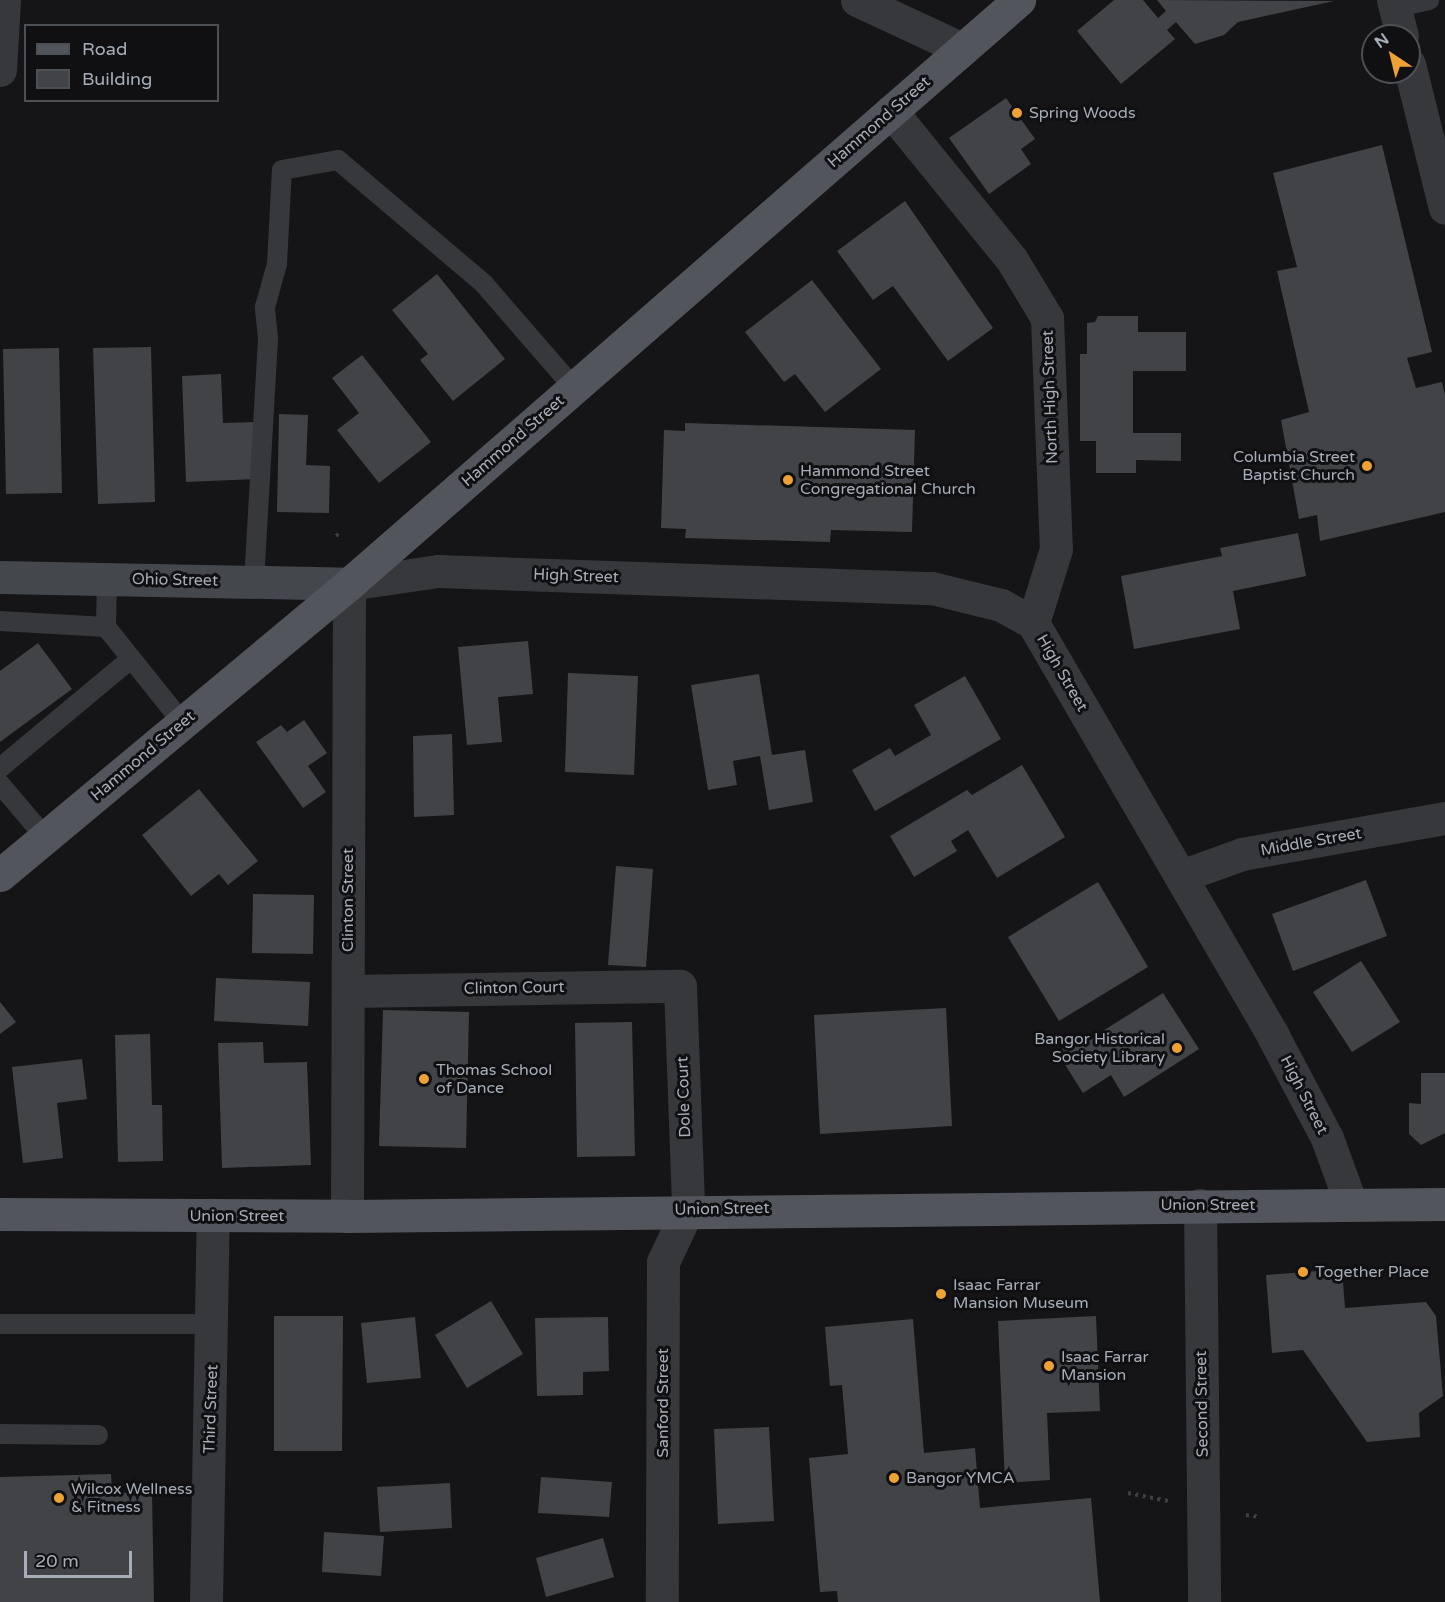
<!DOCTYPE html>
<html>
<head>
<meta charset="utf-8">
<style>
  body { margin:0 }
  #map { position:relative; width:1445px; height:1602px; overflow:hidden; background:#151517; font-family:"Varela Round",sans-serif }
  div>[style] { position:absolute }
  .building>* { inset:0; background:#414347 }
  .path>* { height:4px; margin-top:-2px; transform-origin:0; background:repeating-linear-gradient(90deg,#3c3f43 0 3px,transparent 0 7.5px) }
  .lane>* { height:20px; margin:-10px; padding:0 10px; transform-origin:10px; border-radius:10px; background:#36383c }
  .street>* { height:33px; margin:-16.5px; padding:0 16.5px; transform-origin:16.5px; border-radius:16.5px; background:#36383c }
  .secondary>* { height:33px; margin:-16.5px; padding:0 16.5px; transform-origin:16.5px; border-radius:16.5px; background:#44474c }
  .primary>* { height:33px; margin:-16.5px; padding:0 16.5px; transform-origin:16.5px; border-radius:16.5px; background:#52555b }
  .dots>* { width:16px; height:16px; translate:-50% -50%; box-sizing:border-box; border:3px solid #101012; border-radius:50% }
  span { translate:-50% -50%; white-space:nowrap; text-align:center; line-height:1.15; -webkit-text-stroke:6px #101012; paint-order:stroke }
  .poi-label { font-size:16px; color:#a7adb7 }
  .left { translate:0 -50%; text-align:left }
  .right { translate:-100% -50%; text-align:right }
  .street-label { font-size:16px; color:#a7adb7 }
  .legend { position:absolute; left:24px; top:24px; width:195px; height:78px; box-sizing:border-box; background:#101012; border:2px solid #4c4f54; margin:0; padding:8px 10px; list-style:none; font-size:18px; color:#a7adb7 }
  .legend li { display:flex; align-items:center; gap:12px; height:30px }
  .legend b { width:30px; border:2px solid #4c4f54 }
  .north { position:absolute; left:1361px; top:24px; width:60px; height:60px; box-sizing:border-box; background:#101012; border:2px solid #4c4f54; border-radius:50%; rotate:325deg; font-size:16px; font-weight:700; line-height:24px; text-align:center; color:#a7adb7 }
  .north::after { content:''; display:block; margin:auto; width:21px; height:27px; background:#eea236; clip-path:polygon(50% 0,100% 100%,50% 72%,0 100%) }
  .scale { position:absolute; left:24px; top:1551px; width:108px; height:27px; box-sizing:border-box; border:3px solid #a7adb7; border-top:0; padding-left:8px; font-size:18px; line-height:21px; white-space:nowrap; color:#a7adb7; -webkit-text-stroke:4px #101012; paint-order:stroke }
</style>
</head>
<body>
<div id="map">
  <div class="building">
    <div style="clip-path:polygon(1114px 0,1143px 0,1158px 18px,1166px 11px,1157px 0,1334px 1px,1238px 22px,1224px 35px,1195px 44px,1176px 22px,1167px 30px,1175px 39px,1121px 84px,1077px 31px)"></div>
    <div style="clip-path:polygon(1006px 98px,1035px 139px,1021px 149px,1031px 164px,989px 194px,949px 138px)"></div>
    <div style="clip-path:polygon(1382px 145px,1432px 352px,1407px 358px,1416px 388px,1442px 382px,1445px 395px,1445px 512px,1320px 541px,1317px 515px,1299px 519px,1281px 420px,1309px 412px,1277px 271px,1297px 267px,1273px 173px)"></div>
    <div style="clip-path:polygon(905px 201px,993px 328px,948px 361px,893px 286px,873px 300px,837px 251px)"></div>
    <div style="clip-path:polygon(437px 274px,505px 359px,453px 401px,420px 360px,428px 354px,392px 310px)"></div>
    <div style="clip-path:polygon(812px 280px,881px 369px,825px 412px,795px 374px,784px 382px,745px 332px)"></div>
    <div style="clip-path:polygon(1098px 316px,1138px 316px,1138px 332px,1186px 332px,1186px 371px,1133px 371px,1133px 433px,1181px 433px,1181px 461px,1136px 460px,1136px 473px,1096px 473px,1096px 441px,1080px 441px,1080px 354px,1087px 354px,1087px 323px,1095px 322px)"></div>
    <div style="clip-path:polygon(151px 347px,155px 502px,98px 504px,93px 348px)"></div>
    <div style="clip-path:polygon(59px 348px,62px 493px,6px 494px,3px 349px)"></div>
    <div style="clip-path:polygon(362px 355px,431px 442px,379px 483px,337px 430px,359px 413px,332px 378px)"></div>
    <div style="clip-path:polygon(221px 374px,223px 423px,256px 422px,258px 479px,186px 482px,182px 376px)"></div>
    <div style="clip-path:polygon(279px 414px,308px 415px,306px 465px,330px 466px,329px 513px,277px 512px)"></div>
    <div style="clip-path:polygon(685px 423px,915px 430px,912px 532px,831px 530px,830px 542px,685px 538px,686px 529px,661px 528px,664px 430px,685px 431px)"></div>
    <div style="clip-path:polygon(1298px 533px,1306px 576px,1233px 591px,1240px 629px,1134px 649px,1121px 576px,1222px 556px,1220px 548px)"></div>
    <div style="clip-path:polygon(528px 641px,533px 694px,498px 697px,502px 742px,467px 745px,458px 647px)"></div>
    <div style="clip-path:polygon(38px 643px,72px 689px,0 742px,0 671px)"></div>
    <div style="clip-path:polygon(568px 673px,638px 676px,634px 775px,565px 772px)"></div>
    <div style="clip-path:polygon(759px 674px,772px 755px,805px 750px,813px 802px,769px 810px,760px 756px,733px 761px,737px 785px,708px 790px,691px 685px)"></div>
    <div style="clip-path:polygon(965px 676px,1001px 739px,875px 811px,852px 770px,890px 748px,895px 756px,931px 735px,914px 705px)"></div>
    <div style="clip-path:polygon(304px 720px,327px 753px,308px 766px,326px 792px,303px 808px,256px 742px,281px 725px,287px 732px)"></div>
    <div style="clip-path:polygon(452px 734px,454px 815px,414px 817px,413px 736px)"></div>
    <div style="clip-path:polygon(1022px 765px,1065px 837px,997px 878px,968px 830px,951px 841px,957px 851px,914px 877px,890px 836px,967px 790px,972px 795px)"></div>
    <div style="clip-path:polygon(199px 789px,258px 861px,228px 885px,219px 874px,191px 896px,142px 835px)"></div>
    <div style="clip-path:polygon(616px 866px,653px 869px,646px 967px,608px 965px)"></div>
    <div style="clip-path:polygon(1366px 880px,1387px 936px,1293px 971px,1272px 914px)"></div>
    <div style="clip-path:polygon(1098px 882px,1148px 967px,1059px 1021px,1008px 937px)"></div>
    <div style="clip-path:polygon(253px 894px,314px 895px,313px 954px,252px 953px)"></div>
    <div style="clip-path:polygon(1361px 961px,1400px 1022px,1352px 1052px,1313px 992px)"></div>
    <div style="clip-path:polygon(216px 978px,310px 982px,308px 1026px,214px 1021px)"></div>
    <div style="clip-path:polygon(1163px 993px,1199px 1049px,1124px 1097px,1111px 1075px,1083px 1093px,1057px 1052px,1083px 1035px,1087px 1041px)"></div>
    <div style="clip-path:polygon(0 1002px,16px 1022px,0 1034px)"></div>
    <div style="clip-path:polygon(946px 1008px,952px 1126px,820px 1134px,814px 1015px)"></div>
    <div style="clip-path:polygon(383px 1010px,469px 1012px,466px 1148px,379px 1146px)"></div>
    <div style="clip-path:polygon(632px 1022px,635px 1156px,577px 1157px,575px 1023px)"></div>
    <div style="clip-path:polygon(150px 1034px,152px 1105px,162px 1105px,163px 1161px,118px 1162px,115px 1035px)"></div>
    <div style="clip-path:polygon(263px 1042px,264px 1063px,307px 1062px,311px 1165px,222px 1168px,218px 1043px)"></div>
    <div style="clip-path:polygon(82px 1059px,87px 1099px,57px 1103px,63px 1158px,23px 1163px,12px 1067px)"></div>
    <div style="clip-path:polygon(1421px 1073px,1445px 1073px,1445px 1133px,1421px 1145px,1409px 1134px,1409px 1103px,1421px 1104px)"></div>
    <div style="clip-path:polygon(1342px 1269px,1345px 1308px,1426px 1302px,1436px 1316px,1443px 1396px,1419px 1413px,1420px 1437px,1367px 1442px,1303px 1350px,1272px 1353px,1266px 1275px)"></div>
    <div style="clip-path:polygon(491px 1301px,523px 1354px,467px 1388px,435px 1335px)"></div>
    <div style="clip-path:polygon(274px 1316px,343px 1316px,342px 1451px,274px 1451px)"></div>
    <div style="clip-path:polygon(1096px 1316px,1100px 1411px,1047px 1413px,1050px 1480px,1005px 1483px,998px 1321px)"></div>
    <div style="clip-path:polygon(415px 1317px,421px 1378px,367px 1383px,361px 1323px)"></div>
    <div style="clip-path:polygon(608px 1317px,609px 1371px,583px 1372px,583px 1395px,537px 1396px,535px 1318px)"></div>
    <div style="clip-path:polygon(913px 1319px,924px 1453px,975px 1448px,980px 1508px,1091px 1498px,1100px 1602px,838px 1602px,837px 1591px,820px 1592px,809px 1458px,848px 1454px,842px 1385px,830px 1386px,825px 1327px)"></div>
    <div style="clip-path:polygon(769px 1427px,774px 1521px,718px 1524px,714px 1429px)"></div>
    <div style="clip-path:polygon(111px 1474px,112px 1493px,152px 1492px,154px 1602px,0 1602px,0 1477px)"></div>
    <div style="clip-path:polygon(541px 1477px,612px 1482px,609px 1517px,538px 1513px)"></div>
    <div style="clip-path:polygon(450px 1483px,452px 1528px,380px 1532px,377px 1487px)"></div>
    <div style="clip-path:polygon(324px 1532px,384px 1536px,381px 1576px,322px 1572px)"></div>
    <div style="clip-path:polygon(603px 1538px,614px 1577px,546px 1597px,536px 1558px)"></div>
  </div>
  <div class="path">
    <div style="left:336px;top:536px;width:5px;rotate:-37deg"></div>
    <div style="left:1128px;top:1493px;width:41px;rotate:11.3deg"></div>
    <div style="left:1246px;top:1515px;width:14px;rotate:8deg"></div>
  </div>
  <div class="lane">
    <div style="left:1395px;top:8px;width:35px;rotate:-13deg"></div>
    <div style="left:107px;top:579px;width:48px;rotate:91.2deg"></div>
    <div style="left:106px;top:627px;width:123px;rotate:51.3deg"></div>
    <div style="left:254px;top:582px;width:244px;rotate:-86.7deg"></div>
    <div style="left:268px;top:338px;width:31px;rotate:-96deg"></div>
    <div style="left:265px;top:307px;width:45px;rotate:-74.4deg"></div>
    <div style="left:277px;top:264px;width:94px;rotate:-87deg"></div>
    <div style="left:282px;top:170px;width:57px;rotate:-10.1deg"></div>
    <div style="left:338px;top:160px;width:192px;rotate:40.3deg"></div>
    <div style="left:484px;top:284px;width:138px;rotate:49.1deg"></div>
    <div style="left:0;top:621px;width:106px;rotate:3.2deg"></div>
    <div style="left:0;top:768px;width:170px;rotate:-39.8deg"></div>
    <div style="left:0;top:784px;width:70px;rotate:49.7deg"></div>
    <div style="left:0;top:1324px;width:214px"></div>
    <div style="left:0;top:1434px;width:98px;rotate:0.6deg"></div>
  </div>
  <div class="street">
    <div style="left:857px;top:0;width:116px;rotate:25deg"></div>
    <div style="left:1393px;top:0;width:37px;rotate:76deg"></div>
    <div style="left:1409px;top:64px;width:148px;rotate:76deg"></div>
    <div style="left:0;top:70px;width:70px;rotate:-86.7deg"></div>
    <div style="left:891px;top:111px;width:192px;rotate:50.9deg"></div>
    <div style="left:1012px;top:260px;width:68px;rotate:58.9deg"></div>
    <div style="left:1047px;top:318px;width:231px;rotate:87.8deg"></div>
    <div style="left:1056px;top:549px;width:77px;rotate:107.3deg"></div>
    <div style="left:1181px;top:876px;width:65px;rotate:-19.8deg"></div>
    <div style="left:1242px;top:854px;width:206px;rotate:-10.1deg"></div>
    <div style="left:348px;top:991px;width:332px;rotate:-0.9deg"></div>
    <div style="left:680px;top:986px;width:223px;rotate:87.9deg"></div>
    <div style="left:688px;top:1209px;width:59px;rotate:115.3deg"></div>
    <div style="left:663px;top:1262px;width:340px;rotate:90.2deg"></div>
    <div style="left:1200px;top:1205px;width:397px;rotate:89.4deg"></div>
    <div style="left:347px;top:1216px;width:632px;rotate:-89.82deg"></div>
    <div style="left:349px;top:584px;width:90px;rotate:-8.3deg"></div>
    <div style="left:438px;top:571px;width:494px;rotate:2deg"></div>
    <div style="left:932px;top:588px;width:71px;rotate:13.8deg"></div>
    <div style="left:1001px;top:605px;width:37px;rotate:29deg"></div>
    <div style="left:1033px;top:623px;width:478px;rotate:59.8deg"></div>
    <div style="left:1273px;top:1036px;width:115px;rotate:62.1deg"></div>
    <div style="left:1327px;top:1138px;width:70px;rotate:70deg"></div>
    <div style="left:206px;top:1602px;width:387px;rotate:-89deg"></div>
  </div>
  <div class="secondary">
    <div style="left:0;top:577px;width:349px;rotate:1.1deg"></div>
  </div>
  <div class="primary">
    <div style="left:0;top:875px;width:454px;rotate:-39.8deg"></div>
    <div style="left:349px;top:584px;width:889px;rotate:-41.08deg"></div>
    <div style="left:0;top:1214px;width:347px;rotate:0.3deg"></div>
    <div style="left:347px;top:1216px;width:1098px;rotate:-0.63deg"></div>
  </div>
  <div class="dots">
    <div style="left:1017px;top:113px;background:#eea236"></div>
    <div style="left:1367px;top:466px;background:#eea236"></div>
    <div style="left:788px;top:480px;background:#eea236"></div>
    <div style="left:1177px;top:1048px;background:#eea236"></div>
    <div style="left:424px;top:1079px;background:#eea236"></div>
    <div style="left:1303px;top:1272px;background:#eea236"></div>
    <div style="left:941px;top:1294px;background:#eea236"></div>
    <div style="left:1049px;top:1366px;background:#eea236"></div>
    <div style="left:894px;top:1478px;background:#eea236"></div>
    <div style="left:59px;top:1498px;background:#eea236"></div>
  </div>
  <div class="poi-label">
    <span class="left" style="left:1029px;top:113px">Spring Woods</span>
    <span class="right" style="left:1355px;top:466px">Columbia Street<br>Baptist Church</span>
    <span class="left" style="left:800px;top:480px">Hammond Street<br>Congregational Church</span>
    <span class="right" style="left:1165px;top:1048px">Bangor Historical<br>Society Library</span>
    <span class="left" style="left:436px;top:1079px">Thomas School<br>of Dance</span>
    <span class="left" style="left:1315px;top:1272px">Together Place</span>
    <span class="left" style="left:953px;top:1294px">Isaac Farrar<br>Mansion Museum</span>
    <span class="left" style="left:1061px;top:1366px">Isaac Farrar<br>Mansion</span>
    <span class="left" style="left:906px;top:1478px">Bangor YMCA</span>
    <span class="left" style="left:71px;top:1498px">Wilcox Wellness<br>&amp; Fitness</span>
  </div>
  <div class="street-label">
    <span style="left:879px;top:122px;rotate:-41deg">Hammond Street</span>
    <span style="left:1050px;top:397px;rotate:-92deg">North High Street</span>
    <span style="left:513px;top:441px;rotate:-41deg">Hammond Street</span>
    <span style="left:576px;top:576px;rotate:2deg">High Street</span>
    <span style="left:175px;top:580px;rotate:1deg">Ohio Street</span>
    <span style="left:1062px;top:673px;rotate:60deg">High Street</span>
    <span style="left:143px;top:756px;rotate:-40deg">Hammond Street</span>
    <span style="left:1311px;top:842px;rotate:-10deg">Middle Street</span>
    <span style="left:348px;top:900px;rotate:-90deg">Clinton Street</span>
    <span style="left:514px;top:988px;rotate:-1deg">Clinton Court</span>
    <span style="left:1304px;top:1095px;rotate:63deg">High Street</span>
    <span style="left:684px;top:1097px;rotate:-92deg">Dole Court</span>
    <span style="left:1208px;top:1205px">Union Street</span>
    <span style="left:722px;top:1209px;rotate:-1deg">Union Street</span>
    <span style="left:237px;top:1216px">Union Street</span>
    <span style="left:663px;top:1403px;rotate:-90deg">Sanford Street</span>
    <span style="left:1202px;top:1404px;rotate:-91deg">Second Street</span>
    <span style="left:211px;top:1409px;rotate:-88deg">Third Street</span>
  </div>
  <ul class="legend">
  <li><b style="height:8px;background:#52555b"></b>Road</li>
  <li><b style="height:16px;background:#414347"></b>Building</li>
  </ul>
  <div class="north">N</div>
  <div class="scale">20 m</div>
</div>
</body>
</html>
